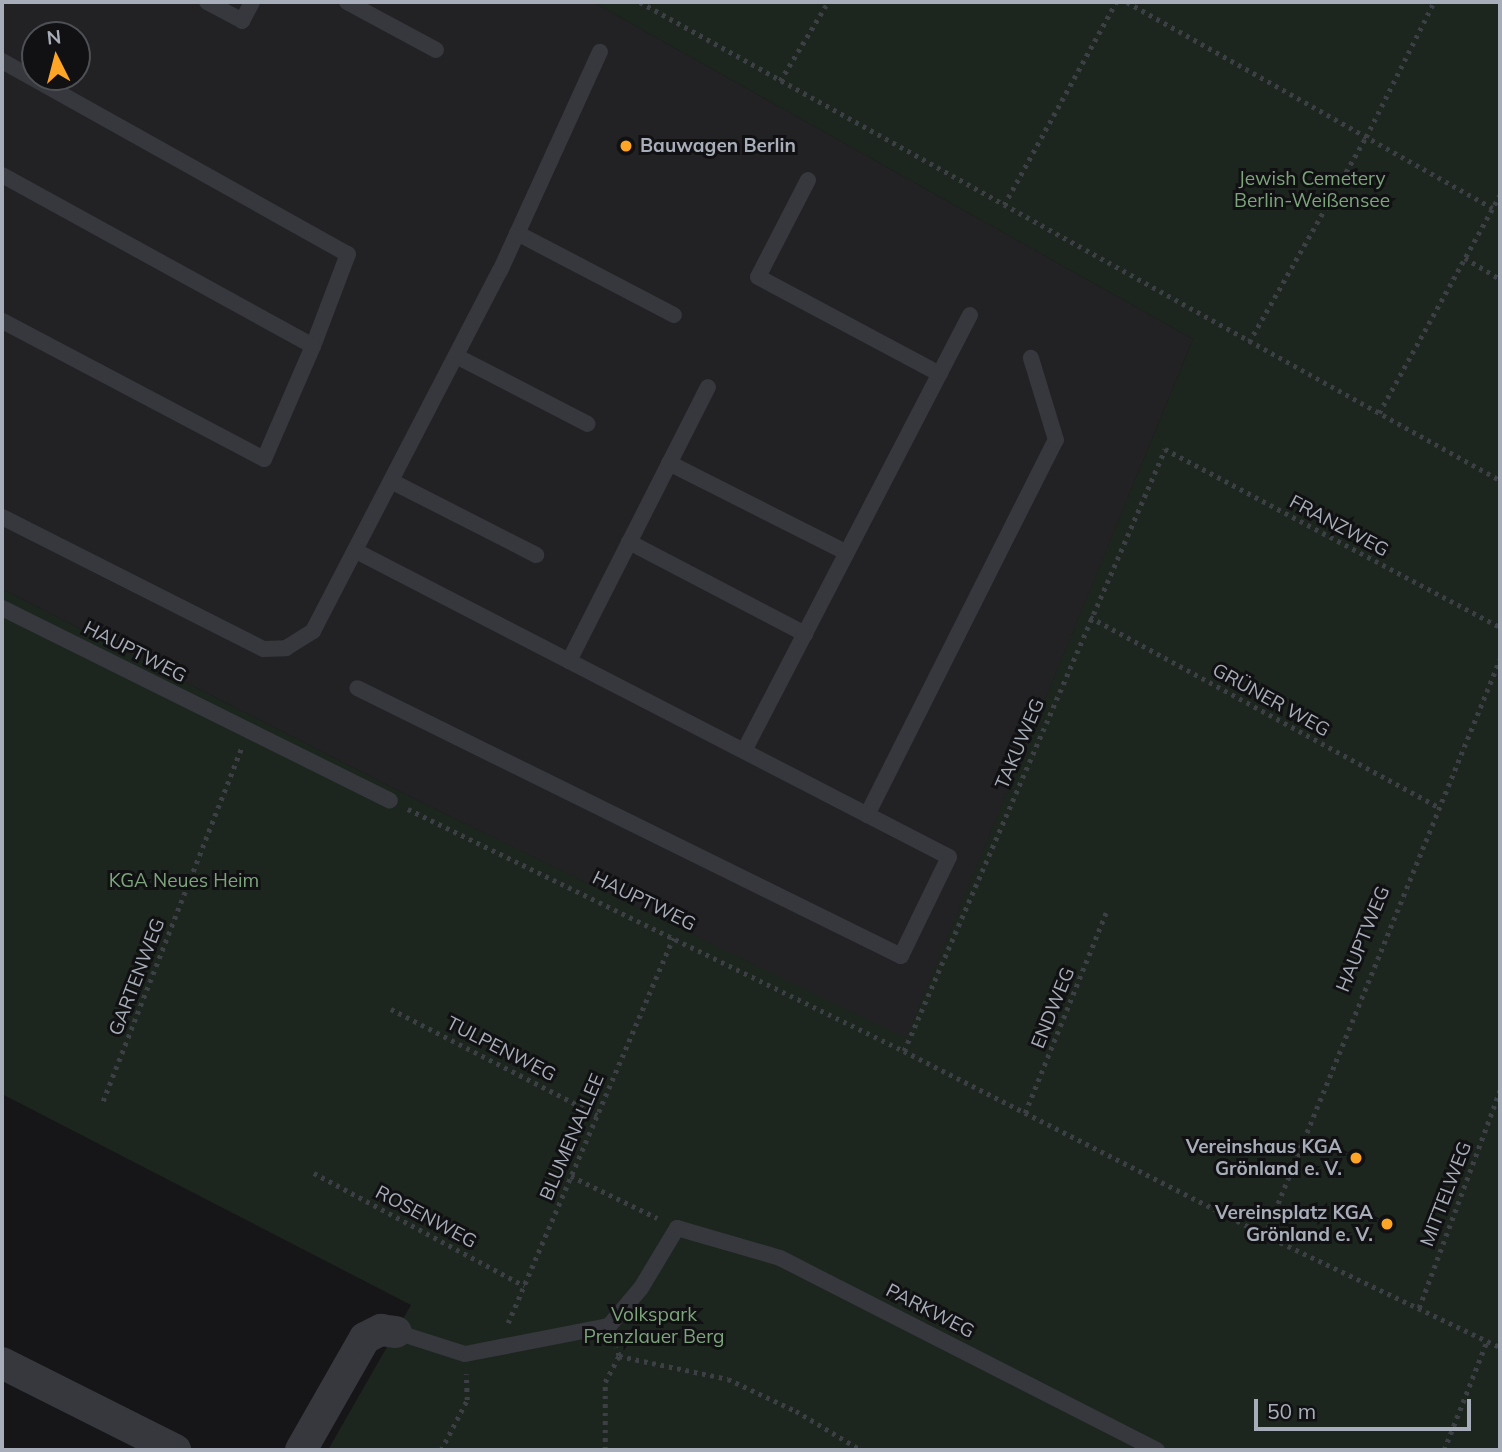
<!DOCTYPE html>
<html>
<head>
<meta charset="utf-8">
<style>
  body { margin:0 }
  #map { position:relative; width:1502px; height:1452px; overflow:hidden; background:#161618; font-family:Mulish,sans-serif }
  div>[style] { position:absolute }
  .built>* { inset:0; background:#222225 }
  .green>* { inset:0; background:#1d261e }
  .path>* { height:4.5px; margin-top:-2.25px; transform-origin:0; background:repeating-linear-gradient(90deg,#3c3f44 0 3.5px,transparent 0 8.5px) }
  .service>* { height:16px; margin:-8px; padding:0 8px; transform-origin:8px; border-radius:8px; background:#36383d }
  .minor>* { height:32px; margin:-16px; padding:0 16px; transform-origin:16px; border-radius:16px; background:#36383d }
  .dots>* { width:19px; height:19px; translate:-50% -50%; box-sizing:border-box; border:4px solid #111113; border-radius:50% }
  span { translate:-50% -50%; white-space:nowrap; text-align:center; line-height:1.15; -webkit-text-stroke:6px #111113; paint-order:stroke }
  .poi-label { font-size:19px; color:#a7aeb9; font-weight:700 }
  .left { translate:0 -50%; text-align:left }
  .right { translate:-100% -50%; text-align:right }
  .park-label { font-size:19px; color:#7da57c }
  .street-label { font-size:19px; color:#a7aeb9 }
  .frame { position:absolute; inset:0; border:4px solid #a7aeb9; pointer-events:none }
  .north { position:absolute; left:21px; top:21px; width:70px; height:70px; box-sizing:border-box; background:#111113; border:2px solid #4d5055; border-radius:50%; rotate:354deg; font-size:19px; font-weight:700; line-height:28px; text-align:center; color:#a7aeb9 }
  .north::after { content:''; display:block; margin:auto; width:24px; height:32px; background:#fea528; clip-path:polygon(50% 0,100% 100%,50% 72%,0 100%) }
  .scale { position:absolute; left:1254px; top:1399px; width:217px; height:32px; box-sizing:border-box; border:4px solid #a7aeb9; border-top:0; padding-left:9px; font-size:21px; line-height:24px; white-space:nowrap; color:#a7aeb9; -webkit-text-stroke:5px #111113; paint-order:stroke }
</style>
</head>
<body>
<div id="map">
  <div class="built">
    <div style="clip-path:polygon(evenodd,2px 2px,593px 2px,1193px 339px,906px 1039px,421px 802px,2px 589px,2px 2px,35px 35px,77px 35px,77px 77px,35px 77px,35px 35px)"></div>
  </div>
  <div class="green">
    <div style="clip-path:polygon(593px 2px,1500px 2px,1500px 1450px,328px 1450px,411px 1305px,2px 1094px,2px 589px,421px 802px,906px 1038px,1193px 339px)"></div>
  </div>
  <div class="path">
    <div style="left:640px;top:2px;width:984px;rotate:29.07deg"></div>
    <div style="left:1127px;top:2px;width:420px;rotate:29.4deg"></div>
    <div style="left:780px;top:81px;width:92px;rotate:-58.7deg"></div>
    <div style="left:1004px;top:205px;width:232px;rotate:-61.1deg"></div>
    <div style="left:1465px;top:258px;width:41px;rotate:31deg"></div>
    <div style="left:1249px;top:342px;width:236px;rotate:-60.3deg"></div>
    <div style="left:1366px;top:137px;width:151px;rotate:-63.3deg"></div>
    <div style="left:1379px;top:413px;width:249px;rotate:-61deg"></div>
    <div style="left:1090px;top:617px;width:399px;rotate:28.6deg"></div>
    <div style="left:408px;top:809px;width:552px;rotate:26.01deg"></div>
    <div style="left:904px;top:1051px;width:405px;rotate:27deg"></div>
    <div style="left:1265px;top:1235px;width:260px;rotate:25.5deg"></div>
    <div style="left:391px;top:1009px;width:232px;rotate:27.2deg"></div>
    <div style="left:904px;top:1051px;width:656px;rotate:-66.56deg"></div>
    <div style="left:1165px;top:449px;width:379px;rotate:28deg"></div>
    <div style="left:103px;top:1101px;width:378px;rotate:-68.6deg"></div>
    <div style="left:1025px;top:1113px;width:216px;rotate:-68deg"></div>
    <div style="left:314px;top:1173px;width:239px;rotate:28.2deg"></div>
    <div style="left:571px;top:1176px;width:96px;rotate:26deg"></div>
    <div style="left:1265px;top:1235px;width:622px;rotate:-67.81deg"></div>
    <div style="left:1419px;top:1308px;width:233px;rotate:-69.6deg"></div>
    <div style="left:508px;top:1323px;width:419px;rotate:-66.8deg"></div>
    <div style="left:619px;top:1356px;width:111px;rotate:11.9deg"></div>
    <div style="left:728px;top:1379px;width:75px;rotate:25.2deg"></div>
    <div style="left:796px;top:1411px;width:76px;rotate:31deg"></div>
    <div style="left:441px;top:1450px;width:56px;rotate:-62.5deg"></div>
    <div style="left:467px;top:1400px;width:26px;rotate:-92deg"></div>
    <div style="left:605px;top:1450px;width:68px;rotate:-90deg"></div>
    <div style="left:605px;top:1382px;width:30px;rotate:-62deg"></div>
    <div style="left:619px;top:1356px;width:9px;rotate:-108deg"></div>
    <div style="left:1444px;top:1450px;width:117px;rotate:-68.5deg"></div>
  </div>
  <div class="service">
    <div style="left:207px;top:2px;width:40px;rotate:28deg"></div>
    <div style="left:242px;top:21px;width:21px;rotate:-62deg"></div>
    <div style="left:347px;top:2px;width:101px;rotate:28.3deg"></div>
    <div style="left:2px;top:61px;width:396px;rotate:29.2deg"></div>
    <div style="left:348px;top:254px;width:98px;rotate:110.8deg"></div>
    <div style="left:2px;top:175px;width:355px;rotate:28.8deg"></div>
    <div style="left:313px;top:346px;width:123px;rotate:113.4deg"></div>
    <div style="left:264px;top:459px;width:296px;rotate:-152.2deg"></div>
    <div style="left:808px;top:180px;width:109px;rotate:117.3deg"></div>
    <div style="left:758px;top:277px;width:206px;rotate:28.1deg"></div>
    <div style="left:517px;top:233px;width:177px;rotate:27.6deg"></div>
    <div style="left:456px;top:356px;width:148px;rotate:27.3deg"></div>
    <div style="left:669px;top:463px;width:199px;rotate:26.8deg"></div>
    <div style="left:391px;top:481px;width:163px;rotate:27deg"></div>
    <div style="left:2px;top:517px;width:292px;rotate:26.8deg"></div>
    <div style="left:263px;top:649px;width:23px;rotate:-2deg"></div>
    <div style="left:286px;top:648px;width:32px;rotate:-32deg"></div>
    <div style="left:313px;top:631px;width:406px;rotate:-62.6deg"></div>
    <div style="left:500px;top:271px;width:241px;rotate:-65.5deg"></div>
    <div style="left:629px;top:542px;width:199px;rotate:27.6deg"></div>
    <div style="left:356px;top:551px;width:667px;rotate:27.29deg"></div>
    <div style="left:949px;top:857px;width:110px;rotate:115.9deg"></div>
    <div style="left:901px;top:956px;width:606px;rotate:-153.77deg"></div>
    <div style="left:2px;top:608px;width:433px;rotate:26.4deg"></div>
    <div style="left:569px;top:661px;width:307px;rotate:-63.1deg"></div>
    <div style="left:744px;top:751px;width:491px;rotate:-62.6deg"></div>
    <div style="left:867px;top:815px;width:420px;rotate:-63.3deg"></div>
    <div style="left:1056px;top:440px;width:86px;rotate:-107deg"></div>
    <div style="left:396px;top:1332px;width:72px;rotate:17.7deg"></div>
    <div style="left:465px;top:1354px;width:147px;rotate:-11deg"></div>
    <div style="left:609px;top:1326px;width:50px;rotate:-49.9deg"></div>
    <div style="left:641px;top:1288px;width:70px;rotate:-59deg"></div>
    <div style="left:677px;top:1228px;width:107px;rotate:16.2deg"></div>
    <div style="left:780px;top:1258px;width:423px;rotate:27deg"></div>
  </div>
  <div class="minor">
    <div style="left:2px;top:1363px;width:194px;rotate:26.7deg"></div>
    <div style="left:301px;top:1450px;width:129px;rotate:-60.3deg"></div>
    <div style="left:365px;top:1338px;width:18px;rotate:-27deg"></div>
    <div style="left:381px;top:1330px;width:15px;rotate:8deg"></div>
  </div>
  <div class="dots">
    <div style="left:626px;top:146px;background:#fea528"></div>
    <div style="left:1356px;top:1158px;background:#fea528"></div>
    <div style="left:1387px;top:1224px;background:#fea528"></div>
  </div>
  <div class="poi-label">
    <span class="left" style="left:640px;top:146px">Bauwagen Berlin</span>
    <span class="right" style="left:1342px;top:1158px">Vereinshaus KGA<br>Grönland e. V.</span>
    <span class="right" style="left:1373px;top:1224px">Vereinsplatz KGA<br>Grönland e. V.</span>
  </div>
  <div class="park-label">
    <span style="left:1312px;top:190px">Jewish Cemetery<br>Berlin-Weißensee</span>
    <span style="left:184px;top:881px">KGA Neues Heim</span>
    <span style="left:654px;top:1326px">Volkspark<br>Prenzlauer Berg</span>
  </div>
  <div class="street-label">
    <span style="left:1339px;top:526px;rotate:28deg">FRANZWEG</span>
    <span style="left:135px;top:652px;rotate:27deg">HAUPTWEG</span>
    <span style="left:1271px;top:700px;rotate:29deg">GRÜNER WEG</span>
    <span style="left:1020px;top:744px;rotate:-67deg">TAKUWEG</span>
    <span style="left:644px;top:901px;rotate:26deg">HAUPTWEG</span>
    <span style="left:1363px;top:939px;rotate:-68deg">HAUPTWEG</span>
    <span style="left:137px;top:977px;rotate:-69deg">GARTENWEG</span>
    <span style="left:1053px;top:1008px;rotate:-68deg">ENDWEG</span>
    <span style="left:501px;top:1049px;rotate:27deg">TULPENWEG</span>
    <span style="left:572px;top:1137px;rotate:-67deg">BLUMENALLEE</span>
    <span style="left:1446px;top:1194px;rotate:-69deg">MITTELWEG</span>
    <span style="left:426px;top:1217px;rotate:28deg">ROSENWEG</span>
    <span style="left:930px;top:1311px;rotate:27deg">PARKWEG</span>
  </div>
  <div class="frame"></div>
  <div class="north">N</div>
  <div class="scale">50 m</div>
</div>
</body>
</html>
